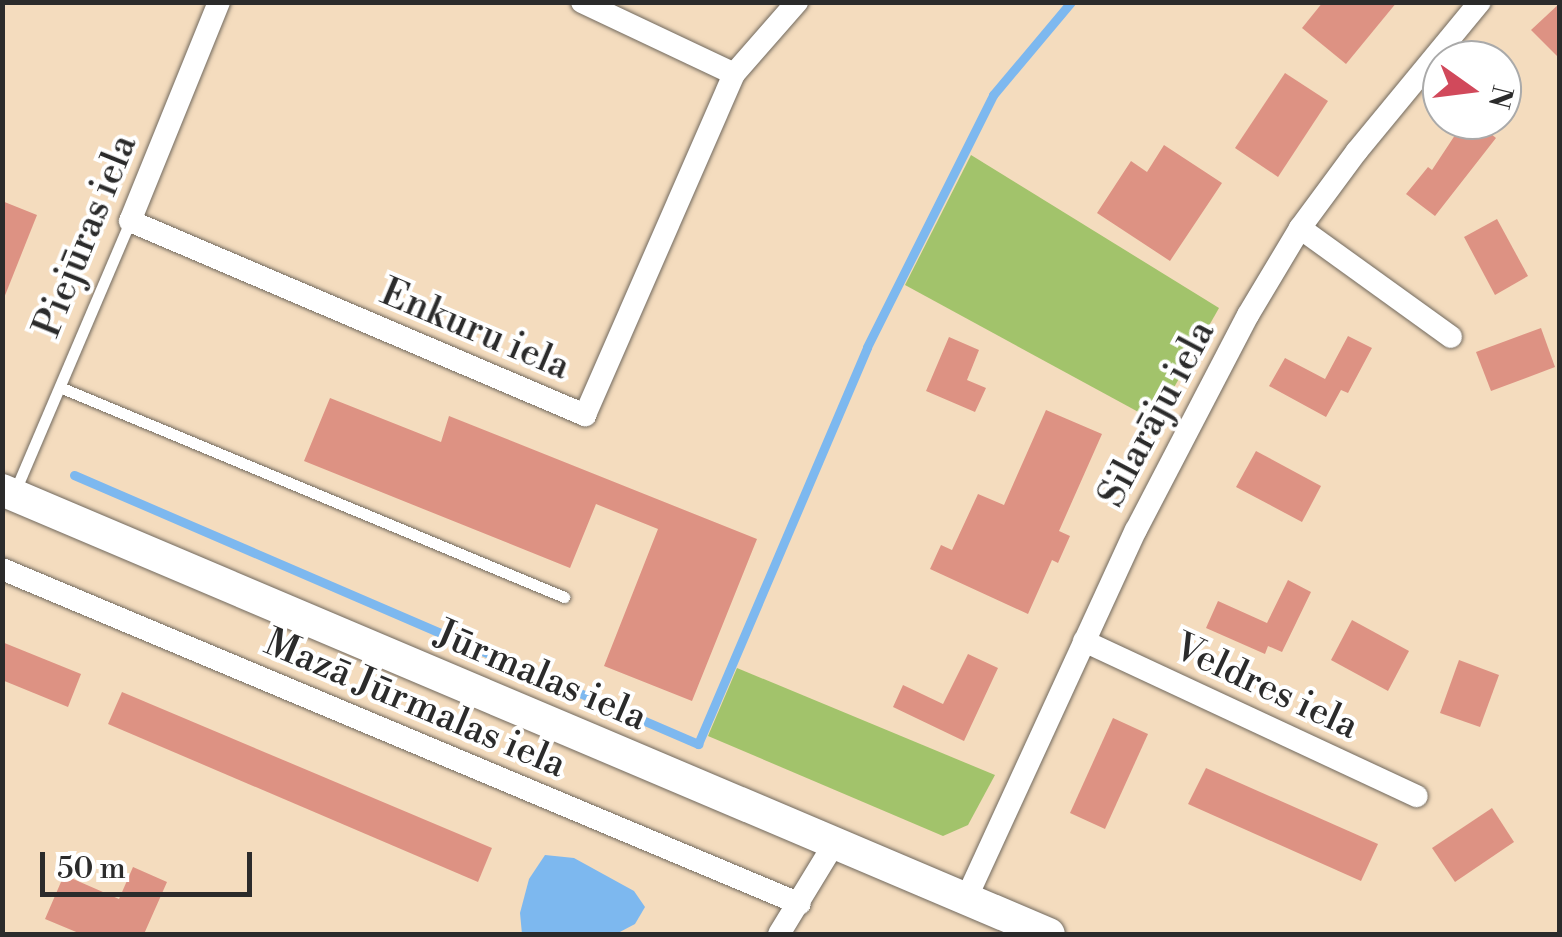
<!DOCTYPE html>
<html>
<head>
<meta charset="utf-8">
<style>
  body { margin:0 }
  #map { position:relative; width:1562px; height:937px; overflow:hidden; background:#f4dcbe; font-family:"Libre Bodoni",serif }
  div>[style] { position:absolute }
  .green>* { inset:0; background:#a2c36b }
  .water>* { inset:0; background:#7db8ef }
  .stream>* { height:9px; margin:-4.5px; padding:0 4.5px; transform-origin:4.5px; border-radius:4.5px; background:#7db8ef }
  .building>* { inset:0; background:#dd9283 }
  .roads { filter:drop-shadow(0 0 2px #71695e) drop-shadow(0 0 2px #71695e) }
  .service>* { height:11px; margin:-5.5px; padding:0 5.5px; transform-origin:5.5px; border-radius:5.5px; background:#fff }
  .minor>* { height:22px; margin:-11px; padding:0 11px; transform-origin:11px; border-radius:11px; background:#fff }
  .secondary>* { height:32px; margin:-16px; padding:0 16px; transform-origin:16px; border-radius:16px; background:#fff }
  span { translate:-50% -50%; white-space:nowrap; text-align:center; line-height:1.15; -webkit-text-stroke:8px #fff; paint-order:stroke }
  .street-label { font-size:38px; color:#2b2b2b }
  .frame { position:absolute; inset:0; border:5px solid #2b2b2b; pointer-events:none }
  .north { position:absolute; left:1422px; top:40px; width:100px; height:100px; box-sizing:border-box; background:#fff; border:2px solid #aaa; border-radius:50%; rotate:104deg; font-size:28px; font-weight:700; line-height:40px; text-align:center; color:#2b2b2b }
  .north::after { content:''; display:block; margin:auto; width:35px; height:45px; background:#d1495b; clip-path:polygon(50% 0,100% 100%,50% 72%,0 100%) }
  .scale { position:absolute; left:40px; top:852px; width:212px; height:45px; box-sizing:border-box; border:5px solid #2b2b2b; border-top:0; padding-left:12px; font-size:30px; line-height:35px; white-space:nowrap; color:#2b2b2b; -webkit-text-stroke:8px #fff; paint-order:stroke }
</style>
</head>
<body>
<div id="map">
  <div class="green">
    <div style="clip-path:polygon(971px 155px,1219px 308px,1155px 421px,905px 285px)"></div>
    <div style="clip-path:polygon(737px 668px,995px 775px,968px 825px,943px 836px,708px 736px)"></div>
  </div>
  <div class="water">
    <div style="clip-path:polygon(545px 855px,574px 858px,634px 891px,645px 907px,635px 924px,616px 934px,522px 934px,520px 913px,529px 879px)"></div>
  </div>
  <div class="stream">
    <div style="left:74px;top:475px;width:680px;rotate:23.32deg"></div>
    <div style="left:698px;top:744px;width:431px;rotate:-66.9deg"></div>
    <div style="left:867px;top:347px;width:282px;rotate:-63.4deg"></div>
    <div style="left:993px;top:95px;width:121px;rotate:-50deg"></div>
  </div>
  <div class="building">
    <div style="clip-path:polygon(1323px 2px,1397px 2px,1346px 64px,1302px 28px)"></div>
    <div style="clip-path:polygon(1560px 3px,1560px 59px,1531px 30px)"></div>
    <div style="clip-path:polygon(1285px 73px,1328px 101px,1278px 177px,1235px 148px)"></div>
    <div style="clip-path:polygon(1465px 120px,1474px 120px,1496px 138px,1435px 216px,1406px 194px,1428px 167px,1432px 170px)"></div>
    <div style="clip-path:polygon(1164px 145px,1222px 183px,1170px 261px,1097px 213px,1131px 161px,1147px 172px)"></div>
    <div style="clip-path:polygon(2px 201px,37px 215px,4px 298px,2px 297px)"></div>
    <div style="clip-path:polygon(1497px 219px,1528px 276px,1495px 295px,1464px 237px)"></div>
    <div style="clip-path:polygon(1541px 328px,1555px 367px,1491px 391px,1476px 352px)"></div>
    <div style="clip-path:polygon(1348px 336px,1372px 348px,1348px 393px,1341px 390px,1326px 417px,1269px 386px,1285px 358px,1325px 379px)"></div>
    <div style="clip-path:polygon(949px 337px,979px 350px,967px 380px,986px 388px,975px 412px,926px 391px)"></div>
    <div style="clip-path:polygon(330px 398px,441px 442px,449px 416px,757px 539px,692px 701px,604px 666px,658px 529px,596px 504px,570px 568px,304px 461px)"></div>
    <div style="clip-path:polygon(1046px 410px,1102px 434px,1059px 531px,1070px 536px,1058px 563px,1052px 560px,1028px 614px,930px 569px,941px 545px,952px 550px,978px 494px,1004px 505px)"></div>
    <div style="clip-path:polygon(1256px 451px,1321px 486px,1302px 522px,1236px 487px)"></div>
    <div style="clip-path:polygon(1288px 580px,1311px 592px,1282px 652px,1268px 646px,1265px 654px,1206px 628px,1218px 601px,1267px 623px)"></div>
    <div style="clip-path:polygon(1352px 620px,1409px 651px,1388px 691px,1331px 660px)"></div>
    <div style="clip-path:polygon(2px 642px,81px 674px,68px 707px,2px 680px)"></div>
    <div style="clip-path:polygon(968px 654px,998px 668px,964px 741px,893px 707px,903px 685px,943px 704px)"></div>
    <div style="clip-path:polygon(1459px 660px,1499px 675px,1480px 727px,1440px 713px)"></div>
    <div style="clip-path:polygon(122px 692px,492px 848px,478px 882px,108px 724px)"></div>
    <div style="clip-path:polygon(1113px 718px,1148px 734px,1105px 829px,1070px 813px)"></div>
    <div style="clip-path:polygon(1206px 768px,1378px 844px,1361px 881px,1188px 804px)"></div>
    <div style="clip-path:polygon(1492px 808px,1514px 842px,1455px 882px,1432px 848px)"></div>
    <div style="clip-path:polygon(133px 867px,167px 882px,144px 934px,81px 934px,45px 919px,64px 875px,119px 899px)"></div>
  </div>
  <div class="roads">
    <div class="service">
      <div style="left:62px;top:388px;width:544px;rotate:22.6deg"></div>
      <div style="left:15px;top:491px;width:293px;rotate:-66.9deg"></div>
    </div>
    <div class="minor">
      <div style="left:219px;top:2px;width:236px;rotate:112.1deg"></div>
      <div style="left:130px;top:221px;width:495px;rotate:23.1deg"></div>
      <div style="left:585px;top:415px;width:372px;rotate:-66.4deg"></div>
      <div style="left:734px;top:74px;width:96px;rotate:-48.8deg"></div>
      <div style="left:582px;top:2px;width:168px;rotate:25.3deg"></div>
      <div style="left:1300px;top:228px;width:186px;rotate:35.8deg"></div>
      <div style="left:2px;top:569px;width:865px;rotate:22.77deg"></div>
      <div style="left:1084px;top:641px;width:367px;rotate:25deg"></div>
      <div style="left:966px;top:899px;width:406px;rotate:-65.3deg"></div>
      <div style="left:1136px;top:530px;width:242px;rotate:-62.5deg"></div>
      <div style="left:1248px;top:315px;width:101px;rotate:-59.1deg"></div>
      <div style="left:1300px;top:228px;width:96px;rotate:-53.5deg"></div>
      <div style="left:1357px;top:151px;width:193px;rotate:-50.5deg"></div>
      <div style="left:779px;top:934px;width:105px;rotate:-58.6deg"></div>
    </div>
    <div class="secondary">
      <div style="left:2px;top:490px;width:1137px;rotate:22.98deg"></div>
    </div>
  </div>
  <div class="street-label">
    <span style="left:86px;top:236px;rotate:-68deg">Piejūras iela</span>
    <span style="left:475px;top:330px;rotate:23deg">Enkuru iela</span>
    <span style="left:1157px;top:414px;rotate:-62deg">Silarāju iela</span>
    <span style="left:541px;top:676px;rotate:23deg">Jūrmalas iela</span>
    <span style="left:1266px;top:687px;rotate:25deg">Veldres iela</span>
    <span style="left:415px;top:704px;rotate:23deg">Mazā Jūrmalas iela</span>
  </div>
  <div class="frame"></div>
  <div class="north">N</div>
  <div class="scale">50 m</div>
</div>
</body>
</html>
